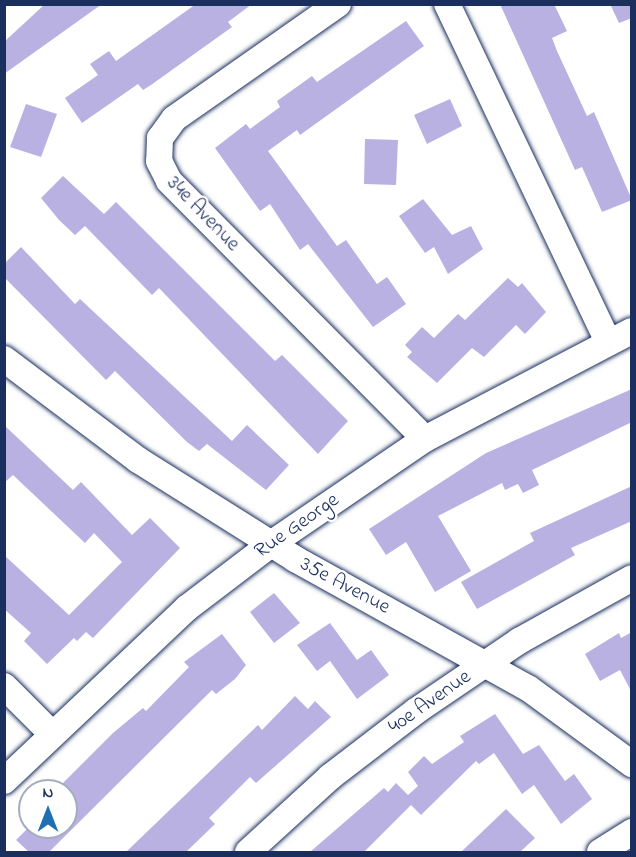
<!DOCTYPE html>
<html>
<head>
<meta charset="utf-8">
<style>
  body { margin:0 }
  #map { position:relative; width:636px; height:857px; overflow:hidden; background:#fff; font-family:"Indie Flower",sans-serif }
  div>[style] { position:absolute }
  .building>* { inset:0; background:#bab1e3 }
  .roads { filter:drop-shadow(0 0 2px #1b2f5e) drop-shadow(0 0 2px #1b2f5e) }
  .street>* { height:26px; margin:-13px; padding:0 13px; transform-origin:13px; border-radius:13px; background:#fff }
  span { translate:-50% -50%; white-space:nowrap; text-align:center; line-height:1.15; -webkit-text-stroke:4.5px #fff; paint-order:stroke }
  .street-label { font-size:21px; color:#1b2f5e }
  .frame { position:absolute; inset:0; border:6px solid #1b2f5e; pointer-events:none }
  .north { position:absolute; left:18px; top:779px; width:60px; height:60px; box-sizing:border-box; background:#fff; border:2px solid #a4acbf; border-radius:50%; rotate:0deg; font-size:16px; font-weight:700; line-height:24px; text-align:center; color:#1b2f5e }
  .north::after { content:''; display:block; margin:auto; width:21px; height:27px; background:#1f6fb2; clip-path:polygon(50% 0,100% 100%,50% 72%,0 100%) }
</style>
</head>
<body>
<div id="map">
  <div class="building">
    <div style="clip-path:polygon(45px 4px,102px 4px,4px 74px,4px 42px)"></div>
    <div style="clip-path:polygon(196px 4px,252px 4px,228px 22px,232px 27px,151px 85px,143px 90px,138px 84px,82px 123px,65px 98px,98px 75px,90px 64px,109px 51px,116px 61px)"></div>
    <div style="clip-path:polygon(500px 4px,554px 4px,567px 31px,552px 38px,557px 51px,587px 116px,594px 112px,632px 200px,602px 212px,582px 167px,575px 170px)"></div>
    <div style="clip-path:polygon(610px 4px,632px 4px,632px 18px,619px 23px)"></div>
    <div style="clip-path:polygon(406px 21px,424px 46px,300px 135px,297px 130px,268px 151px,337px 246px,346px 240px,377px 284px,387px 277px,406px 304px,373px 327px,308px 244px,300px 250px,270px 204px,260px 211px,215px 148px,246px 124px,250px 129px,280px 107px,277px 101px,312px 76px,317px 82px)"></div>
    <div style="clip-path:polygon(450px 99px,462px 126px,427px 144px,414px 115px)"></div>
    <div style="clip-path:polygon(26px 104px,57px 114px,41px 157px,10px 147px)"></div>
    <div style="clip-path:polygon(365px 139px,398px 140px,396px 185px,364px 184px)"></div>
    <div style="clip-path:polygon(63px 176px,104px 214px,116px 202px,275px 361px,282px 355px,348px 421px,318px 454px,159px 288px,152px 295px,85px 226px,75px 235px,59px 220px,41px 198px)"></div>
    <div style="clip-path:polygon(423px 199px,452px 235px,471px 226px,483px 249px,448px 274px,434px 247px,425px 253px,399px 216px)"></div>
    <div style="clip-path:polygon(21px 247px,75px 304px,80px 299px,232px 441px,247px 425px,289px 465px,266px 490px,207px 444px,199px 451px,187px 442px,115px 371px,106px 380px,4px 277px,4px 264px)"></div>
    <div style="clip-path:polygon(508px 278px,518px 287px,522px 283px,546px 312px,525px 334px,516px 325px,484px 357px,472px 348px,437px 383px,407px 357px,412px 352px,405px 345px,422px 327px,434px 338px,458px 314px,465px 320px)"></div>
    <div style="clip-path:polygon(632px 389px,632px 422px,532px 470px,539px 485px,523px 493px,518px 484px,505px 490px,502px 483px,438px 516px,471px 571px,435px 592px,406px 542px,386px 555px,369px 529px,486px 453px)"></div>
    <div style="clip-path:polygon(4px 425px,73px 490px,81px 482px,132px 535px,150px 518px,180px 548px,93px 638px,86px 632px,77px 641px,74px 638px,47px 664px,24px 641px,31px 633px,4px 609px,4px 555px,69px 615px,122px 562px,94px 533px,85px 543px,13px 475px,4px 483px)"></div>
    <div style="clip-path:polygon(632px 486px,632px 521px,571px 548px,575px 555px,477px 609px,461px 582px,534px 541px,530px 533px)"></div>
    <div style="clip-path:polygon(274px 593px,300px 623px,274px 643px,250px 612px)"></div>
    <div style="clip-path:polygon(330px 623px,357px 660px,371px 650px,389px 675px,357px 699px,330px 661px,317px 671px,297px 645px)"></div>
    <div style="clip-path:polygon(632px 632px,632px 693px,620px 670px,600px 681px,585px 654px,619px 633px,621px 638px)"></div>
    <div style="clip-path:polygon(222px 634px,246px 665px,235px 679px,216px 694px,212px 690px,49px 852px,29px 852px,16px 840px,29px 827px,66px 827px,66px 791px,55px 791px,113px 733px,143px 708px,146px 711px,189px 667px,184px 662px)"></div>
    <div style="clip-path:polygon(295px 696px,308px 709px,315px 701px,331px 717px,256px 783px,250px 777px,209px 818px,215px 824px,186px 852px,126px 852px,258px 725px,262px 730px)"></div>
    <div style="clip-path:polygon(495px 714px,523px 754px,539px 745px,565px 781px,574px 774px,592px 799px,561px 824px,534px 785px,522px 794px,494px 753px,479px 764px,476px 761px,421px 815px,411px 805px,364px 852px,310px 852px,384px 788px,388px 792px,396px 783px,408px 795px,418px 786px,408px 772px,424px 756px,432px 764px,464px 742px,460px 736px)"></div>
    <div style="clip-path:polygon(506px 809px,535px 838px,520px 852px,461px 852px)"></div>
  </div>
  <div class="roads">
    <div class="street">
      <div style="left:338px;top:4px;width:200px;rotate:145deg"></div>
      <div style="left:174px;top:119px;width:24px;rotate:126deg"></div>
      <div style="left:160px;top:138px;width:23px;rotate:92deg"></div>
      <div style="left:159px;top:161px;width:22px;rotate:63deg"></div>
      <div style="left:169px;top:181px;width:363px;rotate:45.2deg"></div>
      <div style="left:447px;top:4px;width:374px;rotate:64.5deg"></div>
      <div style="left:4px;top:359px;width:168px;rotate:37deg"></div>
      <div style="left:138px;top:460px;width:186px;rotate:32.2deg"></div>
      <div style="left:295px;top:559px;width:266px;rotate:29deg"></div>
      <div style="left:528px;top:688px;width:129px;rotate:36.2deg"></div>
      <div style="left:4px;top:686px;width:66px;rotate:45deg"></div>
      <div style="left:4px;top:781px;width:252px;rotate:-43.4deg"></div>
      <div style="left:187px;top:608px;width:106px;rotate:-37.3deg"></div>
      <div style="left:271px;top:544px;width:186px;rotate:-34.3deg"></div>
      <div style="left:425px;top:439px;width:233px;rotate:-27.6deg"></div>
      <div style="left:248px;top:852px;width:111px;rotate:-42.4deg"></div>
      <div style="left:330px;top:777px;width:108px;rotate:-37.5deg"></div>
      <div style="left:416px;top:711px;width:125px;rotate:-34.2deg"></div>
      <div style="left:519px;top:641px;width:129px;rotate:-29.1deg"></div>
      <div style="left:600px;top:852px;width:38px;rotate:-32deg"></div>
    </div>
  </div>
  <div class="street-label">
    <span style="left:203px;top:214px;rotate:46deg">34e Avenue</span>
    <span style="left:297px;top:526px;rotate:-35deg">Rue George</span>
    <span style="left:345px;top:586px;rotate:28deg">35e Avenue</span>
    <span style="left:430px;top:702px;rotate:-35deg">40e Avenue</span>
  </div>
  <div class="frame"></div>
  <div class="north">N</div>
</div>
</body>
</html>
